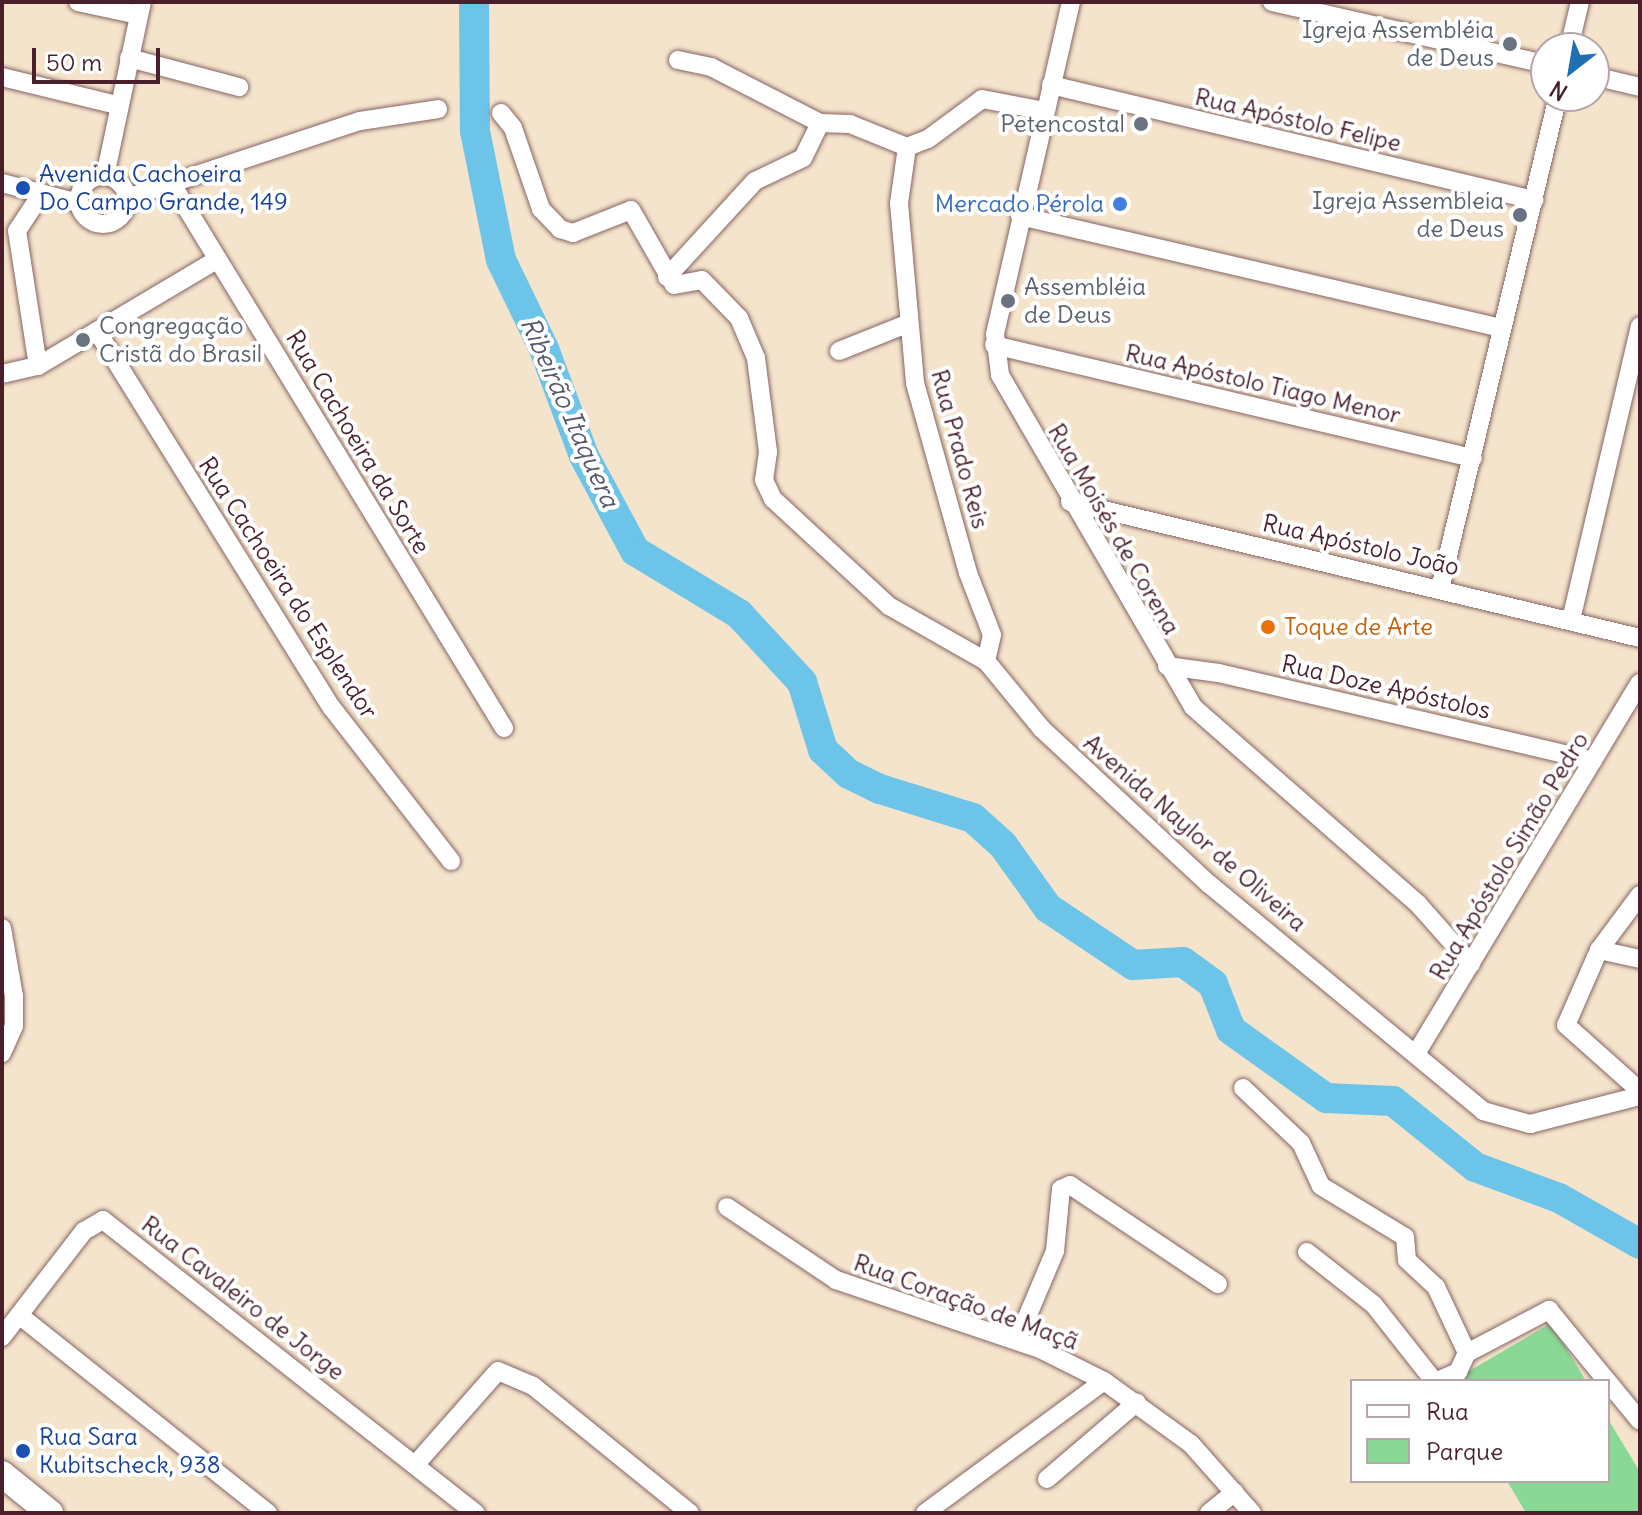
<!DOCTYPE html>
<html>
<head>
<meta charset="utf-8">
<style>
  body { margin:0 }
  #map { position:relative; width:1642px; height:1515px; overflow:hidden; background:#f5e4cc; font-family:Delius,sans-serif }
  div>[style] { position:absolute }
  .green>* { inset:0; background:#8ad896 }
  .river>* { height:30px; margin:-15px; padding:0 15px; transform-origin:15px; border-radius:15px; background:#6cc4e9 }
  .roads { filter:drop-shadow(0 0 2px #866463) drop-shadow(0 0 2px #866463) }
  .street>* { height:18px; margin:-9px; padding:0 9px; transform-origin:9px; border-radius:9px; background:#fff }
  .street>.ring { margin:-9px; padding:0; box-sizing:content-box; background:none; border:18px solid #fff; border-radius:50% }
  .secondary>* { height:26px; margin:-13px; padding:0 13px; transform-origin:13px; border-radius:13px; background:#fff }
  .dots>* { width:22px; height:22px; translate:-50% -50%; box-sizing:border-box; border:4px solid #fff; border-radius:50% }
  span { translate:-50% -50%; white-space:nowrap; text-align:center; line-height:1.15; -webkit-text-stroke:8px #fff; paint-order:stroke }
  .worship-label { font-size:24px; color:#5b616d }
  .right { translate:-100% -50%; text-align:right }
  .left { translate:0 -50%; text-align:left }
  .street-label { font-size:24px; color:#4a1f2b }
  .transit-label { font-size:24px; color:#164399 }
  .shop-label { font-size:24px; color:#366cbe }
  .food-label { font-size:24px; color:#c56008 }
  .water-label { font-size:26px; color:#56596e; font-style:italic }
  .frame { position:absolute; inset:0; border:4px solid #4a1f2b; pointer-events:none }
  .legend { position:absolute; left:1350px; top:1379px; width:260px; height:104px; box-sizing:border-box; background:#fff; border:2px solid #b7a5aa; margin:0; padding:10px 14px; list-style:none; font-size:24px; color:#4a1f2b }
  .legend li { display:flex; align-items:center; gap:16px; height:40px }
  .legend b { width:40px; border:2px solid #b7a5aa }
  .north { position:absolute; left:1530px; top:32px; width:80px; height:80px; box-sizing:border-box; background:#fff; border:2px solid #b7a5aa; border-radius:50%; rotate:211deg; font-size:22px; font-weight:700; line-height:32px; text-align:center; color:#4a1f2b }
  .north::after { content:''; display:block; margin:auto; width:28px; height:36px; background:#1f6fb2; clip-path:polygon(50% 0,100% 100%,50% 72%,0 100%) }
  .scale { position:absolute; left:32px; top:48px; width:128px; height:36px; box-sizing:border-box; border:4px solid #4a1f2b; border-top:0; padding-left:10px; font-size:24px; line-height:28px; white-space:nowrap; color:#4a1f2b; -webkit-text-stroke:6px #fff; paint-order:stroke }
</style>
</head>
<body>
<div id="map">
  <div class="green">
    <div style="clip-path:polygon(1551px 1323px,1586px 1381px,1452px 1381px)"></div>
    <div style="clip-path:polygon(1608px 1419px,1640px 1472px,1640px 1513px,1526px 1513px,1507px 1481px,1608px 1481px)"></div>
  </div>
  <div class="river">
    <div style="left:474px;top:2px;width:129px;rotate:89.6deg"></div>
    <div style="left:475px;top:131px;width:132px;rotate:78.6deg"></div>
    <div style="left:501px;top:260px;width:99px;rotate:64.2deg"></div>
    <div style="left:544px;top:349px;width:114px;rotate:69.5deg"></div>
    <div style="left:584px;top:456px;width:108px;rotate:61.8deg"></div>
    <div style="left:635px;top:551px;width:122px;rotate:31.2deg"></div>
    <div style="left:739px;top:614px;width:93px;rotate:47.2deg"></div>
    <div style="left:802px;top:682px;width:71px;rotate:72.8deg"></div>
    <div style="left:823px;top:750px;width:35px;rotate:43deg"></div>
    <div style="left:849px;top:774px;width:34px;rotate:26deg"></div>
    <div style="left:880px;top:789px;width:97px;rotate:17.3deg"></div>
    <div style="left:973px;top:818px;width:40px;rotate:42deg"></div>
    <div style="left:1003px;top:845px;width:77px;rotate:54.5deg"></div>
    <div style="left:1048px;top:908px;width:102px;rotate:33.8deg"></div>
    <div style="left:1133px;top:965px;width:50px;rotate:-3.4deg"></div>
    <div style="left:1183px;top:962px;width:37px;rotate:36deg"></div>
    <div style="left:1213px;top:984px;width:49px;rotate:68.6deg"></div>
    <div style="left:1231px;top:1030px;width:117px;rotate:35.6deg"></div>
    <div style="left:1326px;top:1098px;width:67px;rotate:2.6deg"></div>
    <div style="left:1393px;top:1101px;width:105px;rotate:38.8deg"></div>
    <div style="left:1475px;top:1167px;width:90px;rotate:20.3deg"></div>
    <div style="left:1559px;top:1198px;width:93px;rotate:29.6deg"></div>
  </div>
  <div class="roads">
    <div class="street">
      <div style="left:78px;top:2px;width:61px;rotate:12.2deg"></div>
      <div style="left:1071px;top:2px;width:341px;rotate:102.9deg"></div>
      <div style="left:995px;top:334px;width:41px;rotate:83deg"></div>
      <div style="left:1000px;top:375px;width:384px;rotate:59.8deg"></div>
      <div style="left:1193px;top:707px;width:299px;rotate:41.2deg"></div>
      <div style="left:1418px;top:904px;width:80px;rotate:48.5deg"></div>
      <div style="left:1272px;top:2px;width:281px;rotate:12.8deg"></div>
      <div style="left:1569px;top:48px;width:47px;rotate:-76.6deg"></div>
      <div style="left:129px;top:58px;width:114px;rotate:14.8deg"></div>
      <div style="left:678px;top:60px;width:34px;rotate:12deg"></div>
      <div style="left:711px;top:67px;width:123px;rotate:27.2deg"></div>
      <div style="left:1594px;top:76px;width:47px;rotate:13.4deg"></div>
      <div style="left:2px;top:77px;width:118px;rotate:13.7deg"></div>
      <div style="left:1051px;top:85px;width:497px;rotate:13.4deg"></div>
      <div style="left:501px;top:113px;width:19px;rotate:51deg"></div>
      <div style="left:513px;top:128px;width:86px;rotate:70.9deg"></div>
      <div style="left:541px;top:209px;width:28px;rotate:46deg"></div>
      <div style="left:560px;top:229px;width:14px;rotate:17deg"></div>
      <div style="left:573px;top:233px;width:62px;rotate:-21.6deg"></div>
      <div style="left:631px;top:210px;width:86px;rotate:60.2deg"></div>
      <div style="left:674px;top:285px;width:28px;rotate:-10deg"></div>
      <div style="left:702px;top:280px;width:53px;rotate:45.8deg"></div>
      <div style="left:739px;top:318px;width:43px;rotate:67deg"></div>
      <div style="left:756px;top:358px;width:95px;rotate:82.7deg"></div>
      <div style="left:768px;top:452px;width:28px;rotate:98deg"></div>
      <div style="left:764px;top:480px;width:21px;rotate:65deg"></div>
      <div style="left:773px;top:499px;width:158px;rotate:42.7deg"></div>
      <div style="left:889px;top:606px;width:112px;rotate:29.6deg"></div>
      <div style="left:986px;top:661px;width:88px;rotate:50.5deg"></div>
      <div style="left:1042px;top:729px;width:228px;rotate:42.9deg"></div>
      <div style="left:1209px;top:884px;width:356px;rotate:39.6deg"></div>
      <div style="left:1483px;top:1111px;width:49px;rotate:15.5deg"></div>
      <div style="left:1530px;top:1124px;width:114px;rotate:-14.3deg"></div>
      <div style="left:907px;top:147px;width:57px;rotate:98.1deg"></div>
      <div style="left:899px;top:203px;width:181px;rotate:84.9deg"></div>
      <div style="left:915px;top:383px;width:197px;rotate:74.4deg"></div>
      <div style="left:968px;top:573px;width:66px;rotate:68.8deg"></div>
      <div style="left:992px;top:635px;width:27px;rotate:103deg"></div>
      <div style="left:907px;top:147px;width:22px;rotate:-21deg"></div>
      <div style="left:928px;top:139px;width:67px;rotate:-36.5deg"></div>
      <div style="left:982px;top:99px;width:64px;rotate:10.8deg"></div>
      <div style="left:105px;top:176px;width:178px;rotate:-78deg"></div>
      <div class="ring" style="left:79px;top:176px;width:30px;height:30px"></div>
      <div style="left:170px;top:181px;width:641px;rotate:58.59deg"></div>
      <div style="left:2px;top:183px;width:79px;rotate:14.7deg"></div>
      <div style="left:127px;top:198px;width:245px;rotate:-18.3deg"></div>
      <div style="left:360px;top:121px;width:79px;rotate:-8.7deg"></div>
      <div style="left:1020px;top:216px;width:495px;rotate:13.1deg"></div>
      <div style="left:667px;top:277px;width:130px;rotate:-47.5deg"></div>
      <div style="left:755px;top:181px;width:53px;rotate:-25.6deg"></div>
      <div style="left:803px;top:158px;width:39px;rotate:-64deg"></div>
      <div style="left:820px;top:123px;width:30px;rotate:2deg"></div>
      <div style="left:850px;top:124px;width:61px;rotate:22deg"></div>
      <div style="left:97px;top:331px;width:444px;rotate:58.1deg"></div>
      <div style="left:332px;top:708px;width:194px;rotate:52.1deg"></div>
      <div style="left:994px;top:345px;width:492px;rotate:13.3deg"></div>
      <div style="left:839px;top:351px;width:75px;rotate:-21.8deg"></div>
      <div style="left:38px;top:366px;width:137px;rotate:-98.8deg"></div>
      <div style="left:17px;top:231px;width:45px;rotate:-56.7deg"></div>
      <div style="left:2px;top:374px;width:37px;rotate:-13deg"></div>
      <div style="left:38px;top:366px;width:209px;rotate:-30.7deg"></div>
      <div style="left:1070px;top:502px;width:586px;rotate:13.42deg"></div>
      <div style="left:1440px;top:589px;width:507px;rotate:-76.54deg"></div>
      <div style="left:1571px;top:620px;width:302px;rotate:-76.8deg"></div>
      <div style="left:1167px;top:666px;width:52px;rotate:7.7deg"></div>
      <div style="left:1219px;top:673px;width:384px;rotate:13.2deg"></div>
      <div style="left:1640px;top:895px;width:69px;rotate:126.7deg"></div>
      <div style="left:1599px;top:950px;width:82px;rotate:113.7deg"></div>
      <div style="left:1566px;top:1025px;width:99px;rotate:41.7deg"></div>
      <div style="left:2px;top:928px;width:69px;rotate:80deg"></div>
      <div style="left:14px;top:996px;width:30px;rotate:90deg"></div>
      <div style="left:14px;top:1026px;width:30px;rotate:114deg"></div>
      <div style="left:1599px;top:950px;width:42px;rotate:12.4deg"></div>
      <div style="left:1417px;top:1052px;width:431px;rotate:-58.9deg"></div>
      <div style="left:1243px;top:1088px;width:80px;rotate:43.5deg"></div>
      <div style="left:1301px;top:1143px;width:47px;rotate:65.1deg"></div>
      <div style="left:1321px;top:1186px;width:98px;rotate:31.3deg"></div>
      <div style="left:1405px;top:1237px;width:23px;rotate:85deg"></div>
      <div style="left:1407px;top:1260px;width:40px;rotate:43deg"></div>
      <div style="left:1436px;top:1287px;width:73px;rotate:64.8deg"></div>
      <div style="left:1467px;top:1353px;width:93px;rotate:-27.7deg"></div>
      <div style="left:1549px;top:1310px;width:92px;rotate:50.8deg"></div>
      <div style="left:727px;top:1207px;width:131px;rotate:33.8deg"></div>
      <div style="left:836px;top:1280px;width:215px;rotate:18.7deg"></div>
      <div style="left:1040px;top:1349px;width:72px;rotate:26.6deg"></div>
      <div style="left:1104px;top:1381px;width:107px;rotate:35.9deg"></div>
      <div style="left:1191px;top:1444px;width:92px;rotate:48.5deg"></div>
      <div style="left:1307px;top:1252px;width:85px;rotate:38.3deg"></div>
      <div style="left:1374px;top:1305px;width:97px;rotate:51.7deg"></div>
      <div style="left:19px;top:1315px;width:318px;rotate:38.5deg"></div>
      <div style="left:2px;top:1337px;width:134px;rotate:-52.3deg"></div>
      <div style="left:84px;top:1231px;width:22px;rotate:-30deg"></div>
      <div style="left:103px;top:1220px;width:474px;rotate:38.2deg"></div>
      <div style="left:1017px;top:1341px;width:98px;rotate:-67.1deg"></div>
      <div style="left:1055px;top:1251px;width:62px;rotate:-84.5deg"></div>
      <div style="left:1061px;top:1189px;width:10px;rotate:-24deg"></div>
      <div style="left:1070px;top:1185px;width:178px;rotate:33.8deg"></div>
      <div style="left:1437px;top:1381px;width:23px;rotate:-23deg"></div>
      <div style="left:1458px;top:1372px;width:21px;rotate:-65deg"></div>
      <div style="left:1608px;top:1382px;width:50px;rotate:50.6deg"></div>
      <div style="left:415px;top:1465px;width:125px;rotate:-48.6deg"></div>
      <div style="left:498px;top:1371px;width:38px;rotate:23deg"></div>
      <div style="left:533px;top:1386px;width:202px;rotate:39deg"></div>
      <div style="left:1047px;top:1479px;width:118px;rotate:-40.5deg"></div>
      <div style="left:925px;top:1513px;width:222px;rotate:-36.4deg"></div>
      <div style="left:1209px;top:1513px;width:33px;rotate:-39deg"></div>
    </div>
    <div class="secondary">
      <div style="left:2px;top:1474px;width:62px;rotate:39.1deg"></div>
    </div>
  </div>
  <div class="dots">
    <div style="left:1510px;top:44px;background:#6b7280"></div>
    <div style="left:1141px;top:124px;background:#6b7280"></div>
    <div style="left:23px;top:188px;background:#1a4fb4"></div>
    <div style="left:1120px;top:204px;background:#3f7fe0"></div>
    <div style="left:1520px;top:215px;background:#6b7280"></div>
    <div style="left:1008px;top:301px;background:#6b7280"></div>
    <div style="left:83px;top:340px;background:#6b7280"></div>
    <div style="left:1268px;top:627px;background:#e8710a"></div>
    <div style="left:23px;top:1451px;background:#1a4fb4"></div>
  </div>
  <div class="worship-label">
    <span class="right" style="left:1494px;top:44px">Igreja Assembléia<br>de Deus</span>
    <span class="right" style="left:1125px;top:124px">Petencostal</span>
    <span class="right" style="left:1504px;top:215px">Igreja Assembleia<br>de Deus</span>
    <span class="left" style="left:1024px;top:301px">Assembléia<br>de Deus</span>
    <span class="left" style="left:99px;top:340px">Congregação<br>Cristã do Brasil</span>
  </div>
  <div class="street-label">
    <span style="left:1298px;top:120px;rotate:13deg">Rua Apóstolo Felipe</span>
    <span style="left:1263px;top:384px;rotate:13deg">Rua Apóstolo Tiago Menor</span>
    <span style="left:358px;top:442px;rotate:59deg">Rua Cachoeira da Sorte</span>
    <span style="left:960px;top:449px;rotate:75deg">Rua Prado Reis</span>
    <span style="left:1114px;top:529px;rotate:60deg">Rua Moisés de Corena</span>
    <span style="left:1361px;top:545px;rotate:13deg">Rua Apóstolo João</span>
    <span style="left:288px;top:588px;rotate:57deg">Rua Cachoeira do Esplendor</span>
    <span style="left:1386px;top:687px;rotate:13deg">Rua Doze Apóstolos</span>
    <span style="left:1195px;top:833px;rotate:41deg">Avenida Naylor de Oliveira</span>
    <span style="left:1509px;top:856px;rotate:-59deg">Rua Apóstolo Simão Pedro</span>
    <span style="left:243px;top:1298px;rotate:38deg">Rua Cavaleiro de Jorge</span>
    <span style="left:966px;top:1302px;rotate:20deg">Rua Coração de Maçã</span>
  </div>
  <div class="transit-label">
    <span class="left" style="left:39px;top:188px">Avenida Cachoeira<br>Do Campo Grande, 149</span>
    <span class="left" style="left:39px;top:1451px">Rua Sara<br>Kubitscheck, 938</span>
  </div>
  <div class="shop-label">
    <span class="right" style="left:1104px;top:204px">Mercado Pérola</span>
  </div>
  <div class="food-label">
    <span class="left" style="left:1284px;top:627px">Toque de Arte</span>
  </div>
  <div class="water-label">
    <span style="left:570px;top:412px;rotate:66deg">Ribeirão Itaquera</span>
  </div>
  <div class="frame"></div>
  <ul class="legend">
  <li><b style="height:10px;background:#fff"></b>Rua</li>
  <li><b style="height:22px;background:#8ad896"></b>Parque</li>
  </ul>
  <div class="north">N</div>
  <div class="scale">50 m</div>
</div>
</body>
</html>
